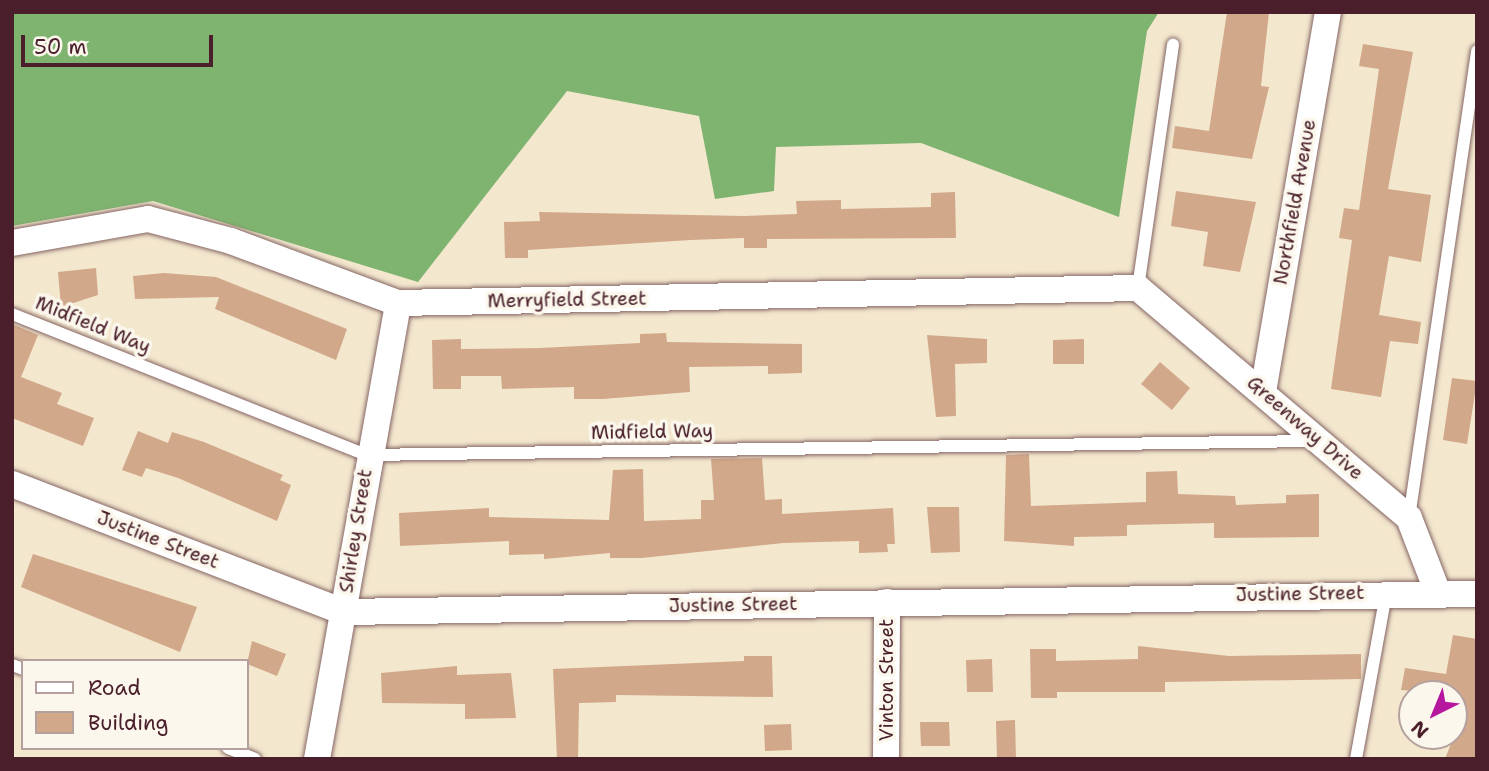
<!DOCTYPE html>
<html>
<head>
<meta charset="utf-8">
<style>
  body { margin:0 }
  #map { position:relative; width:1489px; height:771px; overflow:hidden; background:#f3e7ce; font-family:"Shantell Sans",sans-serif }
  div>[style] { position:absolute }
  .forest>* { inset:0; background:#7fb470 }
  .building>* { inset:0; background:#d2a88a }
  .roads { filter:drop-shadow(0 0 2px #856564) drop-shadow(0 0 2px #856564) }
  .lane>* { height:12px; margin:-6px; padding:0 6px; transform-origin:6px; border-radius:6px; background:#fff }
  .street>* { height:26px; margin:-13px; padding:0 13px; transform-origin:13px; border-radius:13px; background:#fff }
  span { translate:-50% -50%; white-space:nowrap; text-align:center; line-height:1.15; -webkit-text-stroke:7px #fbf7ec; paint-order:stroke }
  .street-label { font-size:19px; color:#4a1f2b }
  .frame { position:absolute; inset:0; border:14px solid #4a1f2b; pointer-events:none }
  .legend { position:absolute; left:21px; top:659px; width:228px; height:91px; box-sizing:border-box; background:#fbf7ec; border:2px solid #b4a19f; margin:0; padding:9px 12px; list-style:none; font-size:21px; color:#4a1f2b }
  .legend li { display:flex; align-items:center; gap:14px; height:35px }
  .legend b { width:35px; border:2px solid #b4a19f }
  .north { position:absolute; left:1398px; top:680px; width:70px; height:70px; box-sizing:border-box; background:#fbf7ec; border:2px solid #b4a19f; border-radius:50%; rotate:223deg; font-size:19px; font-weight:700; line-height:28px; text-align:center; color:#4a1f2b }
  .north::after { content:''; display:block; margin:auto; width:24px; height:32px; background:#b5179e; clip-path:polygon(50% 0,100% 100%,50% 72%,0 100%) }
  .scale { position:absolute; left:21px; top:35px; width:192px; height:32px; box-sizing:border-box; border:4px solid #4a1f2b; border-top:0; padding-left:9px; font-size:21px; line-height:24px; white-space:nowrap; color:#4a1f2b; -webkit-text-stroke:5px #fbf7ec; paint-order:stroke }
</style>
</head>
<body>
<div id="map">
  <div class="forest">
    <div style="clip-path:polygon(12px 12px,1159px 12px,1147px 31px,1119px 217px,921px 143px,776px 147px,774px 191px,715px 199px,699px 116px,567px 91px,418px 282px,153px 201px,12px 226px)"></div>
  </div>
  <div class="building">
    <div style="clip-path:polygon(1227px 12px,1269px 12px,1261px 86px,1269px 87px,1252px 159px,1172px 148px,1175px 126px,1209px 131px)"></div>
    <div style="clip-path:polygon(1363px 44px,1413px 52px,1388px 189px,1431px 195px,1421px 262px,1389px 256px,1379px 315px,1421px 322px,1418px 344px,1390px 341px,1381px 397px,1331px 389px,1352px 240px,1339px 238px,1344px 208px,1359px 210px,1379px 69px,1359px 66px)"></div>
    <div style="clip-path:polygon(1176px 191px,1256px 202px,1240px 272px,1203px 266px,1208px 232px,1171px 226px)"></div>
    <div style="clip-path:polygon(955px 192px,956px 238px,767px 239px,767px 248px,744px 248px,744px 238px,691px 240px,528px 250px,528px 258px,505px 258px,504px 222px,540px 221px,539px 212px,744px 216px,797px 214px,796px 201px,841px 200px,841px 209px,931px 207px,931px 193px)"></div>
    <div style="clip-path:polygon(96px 268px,98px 295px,61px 307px,58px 272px)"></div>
    <div style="clip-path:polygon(164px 273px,216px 277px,347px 329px,336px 360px,215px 309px,219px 297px,135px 299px,133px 276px)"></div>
    <div style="clip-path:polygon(12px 324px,38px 335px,21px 377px,62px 393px,57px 404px,94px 418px,83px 446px,12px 418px)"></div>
    <div style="clip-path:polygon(666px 333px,667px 342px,802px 344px,802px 373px,768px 374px,768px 366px,689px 367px,690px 392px,603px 399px,574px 399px,574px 387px,502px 389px,501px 376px,461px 376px,461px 389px,433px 389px,432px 340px,461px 339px,461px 349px,540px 348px,640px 343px,640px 334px)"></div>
    <div style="clip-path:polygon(927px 335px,987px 339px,987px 363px,955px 364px,956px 416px,936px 417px)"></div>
    <div style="clip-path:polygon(1084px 339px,1084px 364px,1053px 364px,1053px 340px)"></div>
    <div style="clip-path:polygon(1160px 362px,1190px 388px,1172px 410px,1141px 384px)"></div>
    <div style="clip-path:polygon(1452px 378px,1477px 381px,1467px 444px,1443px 440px)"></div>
    <div style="clip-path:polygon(138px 431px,168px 443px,172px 432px,204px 442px,283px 475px,280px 480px,291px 485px,277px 521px,178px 478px,146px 468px,142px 477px,122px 470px)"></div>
    <div style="clip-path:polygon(1029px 454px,1031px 506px,1146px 502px,1146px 472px,1177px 471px,1178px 494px,1235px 496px,1236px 505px,1286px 503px,1286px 495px,1319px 494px,1319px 537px,1214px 538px,1214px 523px,1127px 525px,1127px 536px,1074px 537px,1074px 546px,1004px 541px,1006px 455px)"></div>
    <div style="clip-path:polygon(762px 458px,765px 500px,782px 499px,782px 514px,893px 508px,895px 544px,887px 544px,888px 552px,859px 553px,859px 541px,783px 543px,642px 558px,610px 558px,610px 553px,544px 559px,544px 554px,509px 555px,509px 541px,400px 546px,399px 513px,489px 508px,489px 517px,609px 520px,613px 470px,643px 469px,644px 521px,701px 519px,701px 500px,714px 500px,711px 459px)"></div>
    <div style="clip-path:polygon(927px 507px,959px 507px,960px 552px,931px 553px)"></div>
    <div style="clip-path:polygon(33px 554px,197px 607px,180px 652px,21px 587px)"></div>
    <div style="clip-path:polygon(1453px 635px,1477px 639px,1477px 759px,1445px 759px,1454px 736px,1454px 694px,1401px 690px,1405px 668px,1446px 674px)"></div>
    <div style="clip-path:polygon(252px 641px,286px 654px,277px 676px,247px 664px)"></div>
    <div style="clip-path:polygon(1138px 646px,1229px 656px,1361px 654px,1361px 679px,1165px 682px,1165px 692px,1057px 692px,1057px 698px,1031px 698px,1030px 649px,1056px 649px,1056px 661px,1138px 659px)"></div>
    <div style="clip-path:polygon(744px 656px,772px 656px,773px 697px,616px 695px,616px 702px,579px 703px,578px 759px,557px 759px,553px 669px,744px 661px)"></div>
    <div style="clip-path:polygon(992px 659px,993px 692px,967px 692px,966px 660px)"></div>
    <div style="clip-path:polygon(457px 666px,457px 675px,511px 673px,516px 718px,465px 719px,465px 704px,382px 703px,381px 673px)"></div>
    <div style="clip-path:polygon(1015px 720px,1016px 759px,997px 759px,996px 721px)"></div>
    <div style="clip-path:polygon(920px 722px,949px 722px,950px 746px,921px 746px)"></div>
    <div style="clip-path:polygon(791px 724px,792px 750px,765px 751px,764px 725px)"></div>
  </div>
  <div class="roads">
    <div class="lane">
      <div style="left:1138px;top:288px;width:246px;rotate:-81.8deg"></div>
      <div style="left:12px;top:314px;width:382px;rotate:21.7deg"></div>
      <div style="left:367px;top:455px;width:948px;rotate:-0.85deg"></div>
      <div style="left:1409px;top:518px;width:472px;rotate:-81.7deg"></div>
      <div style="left:12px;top:665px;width:12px;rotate:20deg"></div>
      <div style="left:228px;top:748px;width:29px;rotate:22deg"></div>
      <div style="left:1356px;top:759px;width:168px;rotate:-79.7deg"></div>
    </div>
    <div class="street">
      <div style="left:12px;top:243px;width:138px;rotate:-10deg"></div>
      <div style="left:148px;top:219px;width:86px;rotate:14.8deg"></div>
      <div style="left:231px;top:241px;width:178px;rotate:20.4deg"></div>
      <div style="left:398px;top:303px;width:740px;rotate:-1.16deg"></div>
      <div style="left:1138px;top:288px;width:355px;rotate:40.3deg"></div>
      <div style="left:1409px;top:518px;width:80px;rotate:68.9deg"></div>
      <div style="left:1263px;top:392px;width:386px;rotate:-80.3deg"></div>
      <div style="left:12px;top:484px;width:356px;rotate:21.1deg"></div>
      <div style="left:344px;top:612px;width:1133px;rotate:-0.91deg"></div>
      <div style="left:317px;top:759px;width:463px;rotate:-79.9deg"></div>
      <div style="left:886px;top:759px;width:157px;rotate:-89.6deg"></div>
    </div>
  </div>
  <div class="street-label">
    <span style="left:1295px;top:202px;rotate:-80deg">Northfield Avenue</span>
    <span style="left:567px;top:300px;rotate:-1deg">Merryfield Street</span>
    <span style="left:93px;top:325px;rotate:22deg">Midfield Way</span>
    <span style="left:1305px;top:428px;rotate:41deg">Greenway Drive</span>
    <span style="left:652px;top:432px;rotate:-1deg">Midfield Way</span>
    <span style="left:356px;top:531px;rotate:-81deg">Shirley Street</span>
    <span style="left:158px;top:540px;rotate:21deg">Justine Street</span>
    <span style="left:1300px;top:594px;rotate:-1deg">Justine Street</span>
    <span style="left:733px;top:605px;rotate:-1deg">Justine Street</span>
    <span style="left:887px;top:680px;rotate:-90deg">Vinton Street</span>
  </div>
  <div class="frame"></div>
  <ul class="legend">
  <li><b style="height:9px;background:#fff"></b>Road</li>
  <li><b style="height:19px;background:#d2a88a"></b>Building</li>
  </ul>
  <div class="north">N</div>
  <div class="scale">50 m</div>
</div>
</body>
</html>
